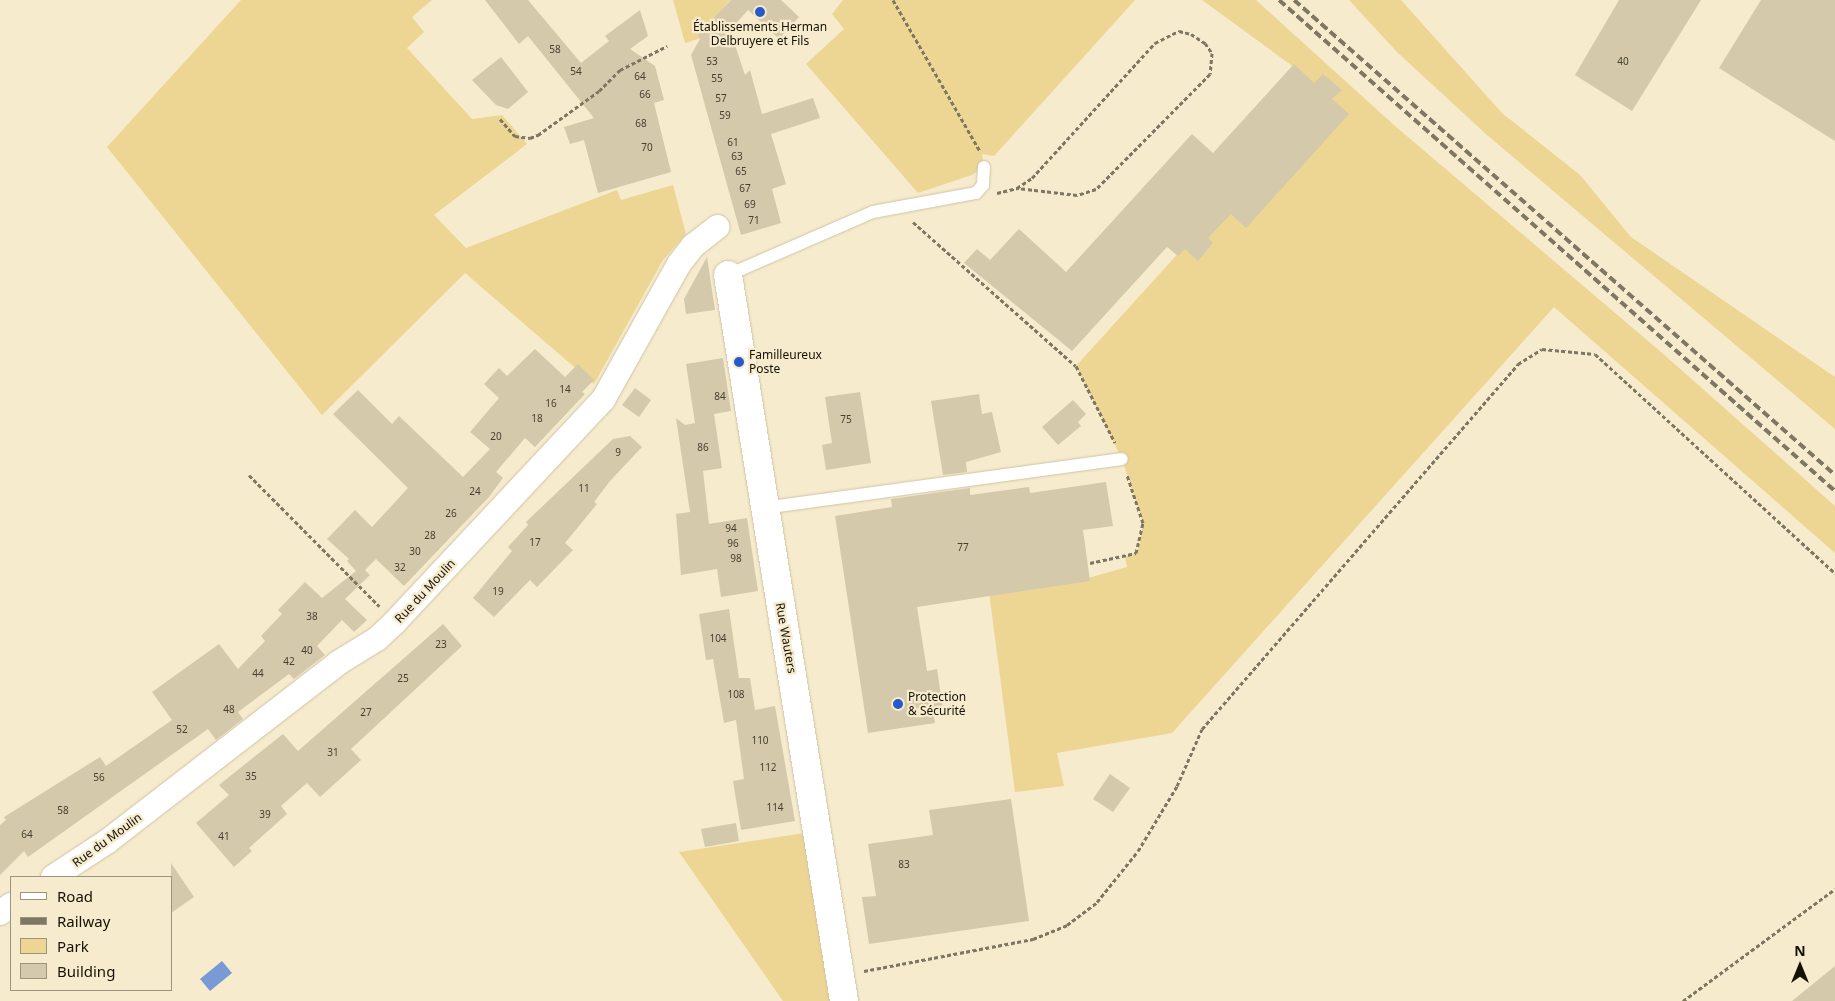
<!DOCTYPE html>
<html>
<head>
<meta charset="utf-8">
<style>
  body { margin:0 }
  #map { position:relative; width:1835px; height:1001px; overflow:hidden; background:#f6ebcc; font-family:"Noto Sans",sans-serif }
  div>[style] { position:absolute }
  .green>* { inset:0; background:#edd594 }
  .water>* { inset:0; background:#7a9ad6 }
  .building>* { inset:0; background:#d4c9ab }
  .path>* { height:3px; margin-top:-1.5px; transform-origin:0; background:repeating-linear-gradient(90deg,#7d7662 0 4px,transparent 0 6.5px) }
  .roads { filter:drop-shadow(0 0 1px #cfc3a6) drop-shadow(0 0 1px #cfc3a6) }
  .service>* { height:12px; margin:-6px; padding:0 6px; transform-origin:6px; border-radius:6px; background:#fff }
  .minor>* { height:24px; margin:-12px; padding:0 12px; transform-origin:12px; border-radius:12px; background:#fff }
  .tertiary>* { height:28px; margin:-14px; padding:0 14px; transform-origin:14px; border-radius:14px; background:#fff }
  .rail>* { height:4px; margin-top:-2px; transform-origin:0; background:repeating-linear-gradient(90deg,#7e7763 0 8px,transparent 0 12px) }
  .dots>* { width:14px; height:14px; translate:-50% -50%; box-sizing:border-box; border:2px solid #f6ebcc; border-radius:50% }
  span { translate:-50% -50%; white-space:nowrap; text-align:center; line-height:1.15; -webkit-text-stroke:4.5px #f6ebcc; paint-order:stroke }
  .number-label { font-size:10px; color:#453f30 }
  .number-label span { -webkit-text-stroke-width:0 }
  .poi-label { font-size:12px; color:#151107 }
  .left { translate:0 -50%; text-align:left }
  .street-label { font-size:12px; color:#151107 }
  .legend { position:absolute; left:10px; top:876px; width:162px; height:115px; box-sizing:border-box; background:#f6ebcc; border:1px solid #9c947d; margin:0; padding:6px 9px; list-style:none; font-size:15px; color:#151107 }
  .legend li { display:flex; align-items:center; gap:10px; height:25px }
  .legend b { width:25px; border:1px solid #9c947d }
  .north { position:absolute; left:1775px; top:941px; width:50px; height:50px; -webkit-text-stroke:4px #f6ebcc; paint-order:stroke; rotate:0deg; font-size:14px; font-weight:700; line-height:20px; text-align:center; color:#151107 }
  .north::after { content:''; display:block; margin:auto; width:18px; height:22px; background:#151107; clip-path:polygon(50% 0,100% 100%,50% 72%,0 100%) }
</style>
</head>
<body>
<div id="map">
  <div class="green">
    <div style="clip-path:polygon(241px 0,432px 0,412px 17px,424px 32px,407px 48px,472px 119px,502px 115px,527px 144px,434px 215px,466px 248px,617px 190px,621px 200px,673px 185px,686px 234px,663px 260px,594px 384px,465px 273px,322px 415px,107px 147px)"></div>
    <div style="clip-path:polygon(673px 0,730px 0,709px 26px,711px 35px,685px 43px)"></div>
    <div style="clip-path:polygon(843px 0,1135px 0,994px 156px,982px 154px,984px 167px,972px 175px,918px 193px,806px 64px,844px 29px,832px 14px)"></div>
    <div style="clip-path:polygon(1202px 0,1256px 0,1395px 126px,1661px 352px,1835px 506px,1835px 553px,1554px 307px,1172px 733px,1057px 753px,1064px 786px,1015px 792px,989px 592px,1092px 577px,1127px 567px,1125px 557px,1136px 553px,1141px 539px,1143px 523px,1122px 459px,1076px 366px,1222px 205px,1345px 114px,1291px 65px)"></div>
    <div style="clip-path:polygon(1349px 0,1401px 0,1502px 113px,1580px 175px,1631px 237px,1835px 377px,1835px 429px,1487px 135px,1397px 52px)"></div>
    <div style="clip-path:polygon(818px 831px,844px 1001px,783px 1001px,679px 852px)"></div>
  </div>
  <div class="water">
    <div style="clip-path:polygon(222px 961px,232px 973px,210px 991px,200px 979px)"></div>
  </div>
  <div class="building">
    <div style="clip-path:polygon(485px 0,528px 0,581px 63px,609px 41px,605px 36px,640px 10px,648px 36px,630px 49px,655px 66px,664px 100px,654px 103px,671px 172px,598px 193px,584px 140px,570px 144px,564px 127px,594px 118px,528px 36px,519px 44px)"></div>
    <div style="clip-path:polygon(731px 0,781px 0,799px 17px,779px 39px,748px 10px,730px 30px,745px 75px,750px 70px,762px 114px,813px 98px,820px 118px,771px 134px,786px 184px,772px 189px,781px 223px,741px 235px,691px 55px,700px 39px,698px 35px)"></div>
    <div style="clip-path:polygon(1619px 0,1701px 0,1632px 111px,1575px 75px)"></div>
    <div style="clip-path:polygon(1761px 0,1835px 0,1835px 141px,1719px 68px)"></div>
    <div style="clip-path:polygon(501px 57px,528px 92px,508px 109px,496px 105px,472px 80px)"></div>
    <div style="clip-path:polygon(1294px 64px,1314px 83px,1323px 74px,1342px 90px,1332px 99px,1349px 114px,1246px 228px,1231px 214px,1208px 238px,1213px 243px,1198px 261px,1185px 249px,1178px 256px,1167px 247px,1072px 351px,964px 263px,977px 249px,990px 260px,1019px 229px,1066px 272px,1192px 134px,1213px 153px)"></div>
    <div style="clip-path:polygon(707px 257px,715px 310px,686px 314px,684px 299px)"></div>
    <div style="clip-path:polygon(535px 349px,565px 377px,578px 364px,594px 380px,582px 392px,585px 394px,535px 447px,525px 438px,496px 472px,503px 478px,489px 497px,404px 586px,376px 559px,365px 570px,370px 575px,345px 599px,367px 620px,354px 632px,342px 620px,317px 646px,325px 655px,294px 679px,289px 674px,238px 712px,243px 719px,216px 740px,208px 729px,28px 857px,24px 851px,0 875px,0 825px,6px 820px,4px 817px,100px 757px,106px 766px,172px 720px,152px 692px,219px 644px,238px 669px,265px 641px,261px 636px,282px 614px,278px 610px,305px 582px,322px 598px,356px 571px,347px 561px,349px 559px,327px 539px,355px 510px,372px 527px,408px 488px,333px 414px,358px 390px,392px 424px,399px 416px,463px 477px,490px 449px,470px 432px,499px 398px,484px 384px,499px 368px,507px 376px)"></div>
    <div style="clip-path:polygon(723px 358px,731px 411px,714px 414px,722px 468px,703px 471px,709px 524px,747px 518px,758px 591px,721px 597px,717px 569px,681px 575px,676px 514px,690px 512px,676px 418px,685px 425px,695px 423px,686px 364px)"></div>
    <div style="clip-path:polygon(635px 388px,651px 400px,639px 417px,622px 405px)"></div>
    <div style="clip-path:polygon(860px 392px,871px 463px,826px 470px,822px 445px,832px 443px,825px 397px)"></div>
    <div style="clip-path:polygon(979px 394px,982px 414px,992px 412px,1001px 452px,966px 462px,967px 472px,943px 475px,931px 401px)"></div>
    <div style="clip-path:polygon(1073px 400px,1086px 414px,1078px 422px,1081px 426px,1058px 445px,1042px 427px)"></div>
    <div style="clip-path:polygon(630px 436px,642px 447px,610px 481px,594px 502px,597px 504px,565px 543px,573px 550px,537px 587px,530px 580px,494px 617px,473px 598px,512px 551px,508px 547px,528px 525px,526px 522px,613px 439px)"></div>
    <div style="clip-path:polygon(1106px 482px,1113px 526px,1083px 530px,1090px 581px,917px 607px,927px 671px,937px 669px,943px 710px,933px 712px,935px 723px,868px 733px,835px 516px,892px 507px,891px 499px,970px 488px,970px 495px,1029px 487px,1030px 493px)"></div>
    <div style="clip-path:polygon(729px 609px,739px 678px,750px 678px,755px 710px,775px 706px,795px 821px,741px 830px,733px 781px,744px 779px,736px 720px,724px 723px,713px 659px,706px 660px,699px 614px)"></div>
    <div style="clip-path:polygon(443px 624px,462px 646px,351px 749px,361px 760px,320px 797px,307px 783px,281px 806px,287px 814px,249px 848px,252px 851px,234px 867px,196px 823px,229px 795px,219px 785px,283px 734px,298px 751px)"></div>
    <div style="clip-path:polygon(1110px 774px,1130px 788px,1113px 812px,1093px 799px)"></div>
    <div style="clip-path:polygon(1011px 799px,1029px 921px,869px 944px,862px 897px,876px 896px,868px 844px,933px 835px,929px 810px)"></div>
    <div style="clip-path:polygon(736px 823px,739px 841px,705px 847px,701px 829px)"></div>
    <div style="clip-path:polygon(171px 863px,194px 897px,171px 913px)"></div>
    <div style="clip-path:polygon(1835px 966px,1835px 1001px,1792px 1001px)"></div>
  </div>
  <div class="path">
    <div style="left:893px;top:0;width:174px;rotate:60.1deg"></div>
    <div style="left:500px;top:119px;width:23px;rotate:49deg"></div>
    <div style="left:515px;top:136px;width:15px;rotate:8deg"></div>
    <div style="left:530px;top:138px;width:9px;rotate:-21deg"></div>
    <div style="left:538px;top:135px;width:75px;rotate:-35.8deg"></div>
    <div style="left:599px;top:91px;width:30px;rotate:-45deg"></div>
    <div style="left:620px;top:70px;width:53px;rotate:-27.1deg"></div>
    <div style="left:997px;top:193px;width:21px;rotate:-14deg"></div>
    <div style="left:1017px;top:188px;width:18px;rotate:-34deg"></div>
    <div style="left:1032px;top:178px;width:183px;rotate:-47.7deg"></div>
    <div style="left:1155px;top:43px;width:27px;rotate:-27deg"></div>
    <div style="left:1179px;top:31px;width:12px;rotate:14deg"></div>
    <div style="left:1191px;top:34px;width:17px;rotate:33deg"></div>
    <div style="left:1205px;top:43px;width:12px;rotate:55deg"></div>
    <div style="left:1212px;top:53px;width:21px;rotate:95deg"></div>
    <div style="left:1210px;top:74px;width:162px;rotate:134.7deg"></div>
    <div style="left:1096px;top:189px;width:20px;rotate:162deg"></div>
    <div style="left:1077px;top:195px;width:60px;rotate:-173.3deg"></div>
    <div style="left:913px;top:222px;width:217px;rotate:41.5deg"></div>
    <div style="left:1076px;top:366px;width:86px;rotate:63.1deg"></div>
    <div style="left:249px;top:475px;width:185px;rotate:45.2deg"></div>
    <div style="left:1090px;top:563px;width:47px;rotate:-12.3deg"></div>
    <div style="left:1136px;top:553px;width:31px;rotate:-77deg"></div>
    <div style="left:1143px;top:523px;width:51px;rotate:-108.4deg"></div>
    <div style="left:864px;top:971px;width:172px;rotate:-10.7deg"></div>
    <div style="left:1033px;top:939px;width:37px;rotate:-22deg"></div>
    <div style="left:1067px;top:925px;width:38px;rotate:-37deg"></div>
    <div style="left:1097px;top:902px;width:65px;rotate:-51.2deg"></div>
    <div style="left:1138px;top:851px;width:76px;rotate:-59deg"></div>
    <div style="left:1177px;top:786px;width:62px;rotate:-66.3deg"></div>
    <div style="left:1202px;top:729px;width:483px;rotate:-49.1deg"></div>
    <div style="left:1518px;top:364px;width:28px;rotate:-32deg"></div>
    <div style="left:1542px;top:349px;width:53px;rotate:5.4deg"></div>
    <div style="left:1595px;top:354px;width:325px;rotate:42.4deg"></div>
    <div style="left:1683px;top:1001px;width:189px;rotate:-36.4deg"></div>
  </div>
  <div class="roads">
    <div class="service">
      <div style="left:728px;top:275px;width:158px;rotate:-23.5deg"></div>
      <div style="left:873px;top:212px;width:105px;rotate:-10.5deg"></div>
      <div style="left:976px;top:193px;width:11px;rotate:-49deg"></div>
      <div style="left:983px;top:185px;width:18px;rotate:-87deg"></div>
      <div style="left:764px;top:508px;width:361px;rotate:-7.8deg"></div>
    </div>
    <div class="minor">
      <div style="left:53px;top:877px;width:66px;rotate:-33.2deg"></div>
      <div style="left:108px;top:841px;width:291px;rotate:-37.7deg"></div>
      <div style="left:338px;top:663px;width:46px;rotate:-31.6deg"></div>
      <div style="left:377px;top:639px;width:25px;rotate:-43deg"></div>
      <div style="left:395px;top:622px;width:304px;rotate:-46.9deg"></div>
      <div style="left:603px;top:400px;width:156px;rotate:-60.8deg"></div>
      <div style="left:679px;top:264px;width:23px;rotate:-52deg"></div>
      <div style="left:693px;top:246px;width:31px;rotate:-38deg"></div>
      <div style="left:0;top:913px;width:14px;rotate:-36deg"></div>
    </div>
    <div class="tertiary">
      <div style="left:728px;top:275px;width:735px;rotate:80.92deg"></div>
    </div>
  </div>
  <div class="rail">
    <div style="left:1279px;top:0;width:742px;rotate:41.45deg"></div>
    <div style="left:1294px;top:0;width:720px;rotate:41.28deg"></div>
  </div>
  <div class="dots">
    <div style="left:760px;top:12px;background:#275ac8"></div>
    <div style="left:739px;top:362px;background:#275ac8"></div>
    <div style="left:898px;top:704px;background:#275ac8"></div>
  </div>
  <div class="number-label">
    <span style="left:555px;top:50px">58</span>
    <span style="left:712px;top:62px">53</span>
    <span style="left:1623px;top:62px">40</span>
    <span style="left:576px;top:72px">54</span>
    <span style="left:640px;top:77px">64</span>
    <span style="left:717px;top:79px">55</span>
    <span style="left:645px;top:95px">66</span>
    <span style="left:721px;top:99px">57</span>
    <span style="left:725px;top:116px">59</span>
    <span style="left:641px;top:124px">68</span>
    <span style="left:733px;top:143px">61</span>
    <span style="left:647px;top:148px">70</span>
    <span style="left:737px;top:157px">63</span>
    <span style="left:741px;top:172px">65</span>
    <span style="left:745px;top:189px">67</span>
    <span style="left:750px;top:205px">69</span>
    <span style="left:754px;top:221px">71</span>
    <span style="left:565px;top:390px">14</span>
    <span style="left:720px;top:397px">84</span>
    <span style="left:551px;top:404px">16</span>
    <span style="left:537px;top:419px">18</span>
    <span style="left:846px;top:420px">75</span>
    <span style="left:496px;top:437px">20</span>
    <span style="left:703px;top:448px">86</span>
    <span style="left:618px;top:453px">9</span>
    <span style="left:584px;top:489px">11</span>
    <span style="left:475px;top:492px">24</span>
    <span style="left:451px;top:514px">26</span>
    <span style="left:731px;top:529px">94</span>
    <span style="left:430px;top:536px">28</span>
    <span style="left:535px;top:543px">17</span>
    <span style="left:733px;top:544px">96</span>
    <span style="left:963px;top:548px">77</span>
    <span style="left:415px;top:552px">30</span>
    <span style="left:736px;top:559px">98</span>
    <span style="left:400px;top:568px">32</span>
    <span style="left:498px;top:592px">19</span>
    <span style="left:312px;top:617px">38</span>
    <span style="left:718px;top:639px">104</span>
    <span style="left:441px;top:645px">23</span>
    <span style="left:307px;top:651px">40</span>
    <span style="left:289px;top:662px">42</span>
    <span style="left:258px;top:674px">44</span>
    <span style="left:403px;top:679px">25</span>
    <span style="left:736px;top:695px">108</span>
    <span style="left:229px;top:710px">48</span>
    <span style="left:366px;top:713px">27</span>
    <span style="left:182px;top:730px">52</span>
    <span style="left:760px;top:741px">110</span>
    <span style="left:333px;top:753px">31</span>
    <span style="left:768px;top:768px">112</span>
    <span style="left:251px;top:777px">35</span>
    <span style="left:99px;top:778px">56</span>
    <span style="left:775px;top:808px">114</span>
    <span style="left:63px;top:811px">58</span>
    <span style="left:265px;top:815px">39</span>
    <span style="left:27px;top:835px">64</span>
    <span style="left:224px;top:837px">41</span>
    <span style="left:904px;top:865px">83</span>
  </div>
  <div class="poi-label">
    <span style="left:760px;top:34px">Établissements Herman<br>Delbruyere et Fils</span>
    <span class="left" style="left:749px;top:362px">Familleureux<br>Poste</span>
    <span class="left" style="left:908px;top:704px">Protection<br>&amp; Sécurité</span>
  </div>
  <div class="street-label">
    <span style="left:425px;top:591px;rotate:-47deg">Rue du Moulin</span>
    <span style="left:786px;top:638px;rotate:80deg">Rue Wauters</span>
    <span style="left:107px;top:840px;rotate:-36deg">Rue du Moulin</span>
  </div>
  <ul class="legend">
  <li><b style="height:6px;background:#fff"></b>Road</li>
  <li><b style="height:6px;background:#7e7763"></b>Railway</li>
  <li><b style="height:14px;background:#edd594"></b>Park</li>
  <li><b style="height:14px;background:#d4c9ab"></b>Building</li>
  </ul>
  <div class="north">N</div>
</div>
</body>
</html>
